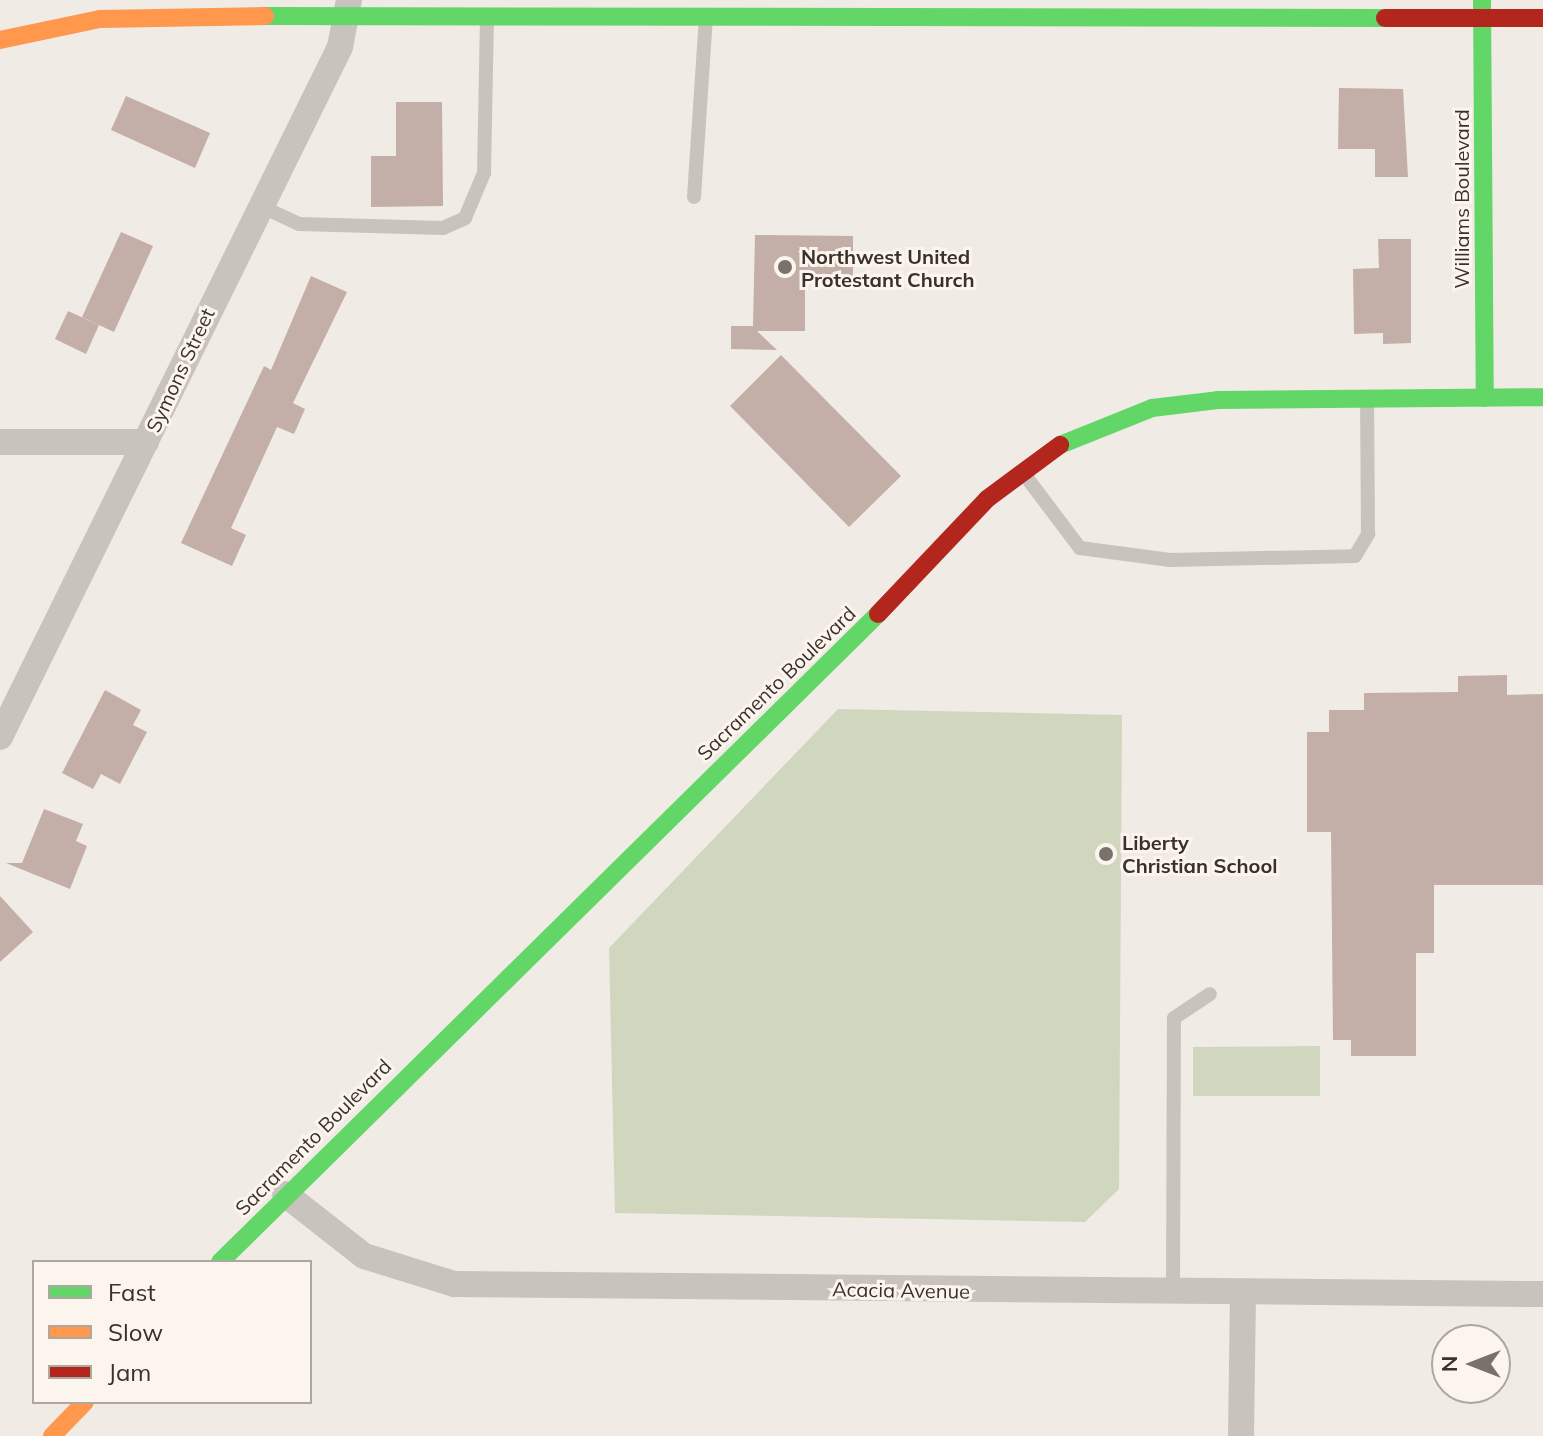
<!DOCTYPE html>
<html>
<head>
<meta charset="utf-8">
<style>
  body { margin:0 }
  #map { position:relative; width:1543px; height:1436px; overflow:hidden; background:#f0ebe5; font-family:Mulish,sans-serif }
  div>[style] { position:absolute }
  .green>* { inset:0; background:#d1d6bf }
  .building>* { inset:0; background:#c3afa7 }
  .lane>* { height:14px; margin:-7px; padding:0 7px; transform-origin:7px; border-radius:7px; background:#c9c3be }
  .street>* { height:26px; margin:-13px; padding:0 13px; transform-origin:13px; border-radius:13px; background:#c9c3be }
  .fast>* { height:18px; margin:-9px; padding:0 9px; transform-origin:9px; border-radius:9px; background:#63d668 }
  .slow>* { height:18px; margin:-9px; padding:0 9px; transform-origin:9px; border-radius:9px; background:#ff974d }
  .jam>* { height:18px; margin:-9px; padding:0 9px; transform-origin:9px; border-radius:9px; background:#b3261e }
  .dots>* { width:22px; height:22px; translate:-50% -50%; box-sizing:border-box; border:4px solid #fbf5ee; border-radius:50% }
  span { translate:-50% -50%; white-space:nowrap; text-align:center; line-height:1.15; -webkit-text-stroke:6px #fbf5ee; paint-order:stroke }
  .street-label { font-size:20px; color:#3b302b }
  .poi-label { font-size:20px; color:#3b302b; font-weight:700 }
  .left { translate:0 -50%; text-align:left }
  .legend { position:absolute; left:32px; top:1260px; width:280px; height:144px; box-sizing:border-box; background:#fbf5ee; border:2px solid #aea6a0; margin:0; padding:10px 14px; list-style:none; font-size:24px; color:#3b302b }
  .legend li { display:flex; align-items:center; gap:16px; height:40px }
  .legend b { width:40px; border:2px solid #aea6a0 }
  .north { position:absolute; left:1431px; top:1324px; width:80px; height:80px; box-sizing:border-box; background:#fbf5ee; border:2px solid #aea6a0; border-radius:50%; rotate:270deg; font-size:22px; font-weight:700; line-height:32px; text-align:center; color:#3b302b }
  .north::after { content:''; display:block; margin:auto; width:28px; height:36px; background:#7a716c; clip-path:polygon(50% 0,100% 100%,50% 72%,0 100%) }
</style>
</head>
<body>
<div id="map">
  <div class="green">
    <div style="clip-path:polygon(838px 709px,1122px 715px,1119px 1189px,1085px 1222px,615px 1213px,609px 948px)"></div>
    <div style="clip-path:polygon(1320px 1046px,1320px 1096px,1193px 1096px,1193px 1047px)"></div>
  </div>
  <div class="building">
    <div style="clip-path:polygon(1339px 88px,1403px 89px,1408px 177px,1375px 177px,1375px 149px,1338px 149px)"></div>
    <div style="clip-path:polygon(126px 96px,210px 133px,195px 168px,111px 130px)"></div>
    <div style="clip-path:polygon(396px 102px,442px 102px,443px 206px,371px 207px,371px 156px,396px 156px)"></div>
    <div style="clip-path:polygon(121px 232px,153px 246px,114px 332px,82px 317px)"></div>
    <div style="clip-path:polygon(755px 235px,853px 236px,853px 283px,805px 282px,805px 331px,757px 331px,777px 350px,731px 349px,731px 326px,753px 326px)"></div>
    <div style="clip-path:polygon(1378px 239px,1411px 239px,1411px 343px,1383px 344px,1383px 333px,1354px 334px,1353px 269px,1379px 268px)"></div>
    <div style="clip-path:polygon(311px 276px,347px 292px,293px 403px,305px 409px,294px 434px,277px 427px,231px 528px,246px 535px,232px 566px,181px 543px,264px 366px,271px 370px)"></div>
    <div style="clip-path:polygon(68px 311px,99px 325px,86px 354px,55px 339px)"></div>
    <div style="clip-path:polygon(781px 355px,901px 476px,849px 527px,730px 406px)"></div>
    <div style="clip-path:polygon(1507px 675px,1507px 695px,1543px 694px,1543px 885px,1434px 885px,1434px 953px,1416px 953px,1416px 1056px,1351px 1056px,1351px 1040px,1333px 1040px,1331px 832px,1307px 832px,1307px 732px,1329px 732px,1329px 710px,1364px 710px,1364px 693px,1458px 692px,1458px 676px)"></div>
    <div style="clip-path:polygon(105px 690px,141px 710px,133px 725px,147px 732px,120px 784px,101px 774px,93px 789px,62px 773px)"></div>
    <div style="clip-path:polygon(44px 809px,83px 824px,76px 841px,87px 846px,70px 889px,6px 863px,22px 863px)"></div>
    <div style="clip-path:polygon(0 896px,33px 932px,0 962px)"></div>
  </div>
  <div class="lane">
    <div style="left:694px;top:197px;width:181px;rotate:-86.2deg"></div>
    <div style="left:258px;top:205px;width:45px;rotate:24.9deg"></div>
    <div style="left:299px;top:224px;width:144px;rotate:1.6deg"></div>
    <div style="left:443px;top:228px;width:24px;rotate:-24deg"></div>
    <div style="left:465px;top:218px;width:49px;rotate:-67.1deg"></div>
    <div style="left:484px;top:173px;width:156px;rotate:-88.9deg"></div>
    <div style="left:1024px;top:474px;width:93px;rotate:52.9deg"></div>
    <div style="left:1080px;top:548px;width:91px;rotate:7.6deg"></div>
    <div style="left:1170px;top:560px;width:185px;rotate:-1.2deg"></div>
    <div style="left:1355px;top:556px;width:26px;rotate:-59deg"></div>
    <div style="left:1368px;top:534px;width:133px;rotate:-90.4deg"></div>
    <div style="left:1173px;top:1293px;width:275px;rotate:-89.8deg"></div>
    <div style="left:1174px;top:1018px;width:43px;rotate:-33.7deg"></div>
  </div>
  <div class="street">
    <div style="left:0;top:442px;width:146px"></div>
    <div style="left:0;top:737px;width:769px;rotate:-63.77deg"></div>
    <div style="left:340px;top:47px;width:48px;rotate:-79.2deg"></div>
    <div style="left:285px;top:1194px;width:100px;rotate:38.1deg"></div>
    <div style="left:364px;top:1256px;width:94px;rotate:17.3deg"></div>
    <div style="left:454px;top:1284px;width:1089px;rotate:0.53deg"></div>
    <div style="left:1241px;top:1436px;width:141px;rotate:-89.2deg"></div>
  </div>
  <div class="fast">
    <div style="left:1482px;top:0;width:398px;rotate:89.6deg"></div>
    <div style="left:265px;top:16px;width:1120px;rotate:0.1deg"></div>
    <div style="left:1060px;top:445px;width:99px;rotate:-21.9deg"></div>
    <div style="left:1152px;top:408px;width:66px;rotate:-6.9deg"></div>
    <div style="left:1218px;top:400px;width:325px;rotate:-0.5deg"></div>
    <div style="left:220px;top:1262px;width:924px;rotate:-44.56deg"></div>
  </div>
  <div class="slow">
    <div style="left:0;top:40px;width:102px;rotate:-11.9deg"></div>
    <div style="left:100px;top:19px;width:165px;rotate:-1deg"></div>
    <div style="left:52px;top:1436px;width:47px;rotate:-45.9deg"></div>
  </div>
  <div class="jam">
    <div style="left:1385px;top:18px;width:158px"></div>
    <div style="left:878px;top:614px;width:158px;rotate:-46.5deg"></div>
    <div style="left:987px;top:499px;width:91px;rotate:-36.5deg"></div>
  </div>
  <div class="dots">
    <div style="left:785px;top:267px;background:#7a716c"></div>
    <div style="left:1106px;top:854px;background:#7a716c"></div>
  </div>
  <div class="street-label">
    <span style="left:1461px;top:199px;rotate:-90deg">Williams Boulevard</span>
    <span style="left:180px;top:370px;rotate:-65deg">Symons Street</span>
    <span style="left:776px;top:683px;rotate:-44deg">Sacramento Boulevard</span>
    <span style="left:313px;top:1137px;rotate:-45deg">Sacramento Boulevard</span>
    <span style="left:901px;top:1290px;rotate:1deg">Acacia Avenue</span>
  </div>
  <div class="poi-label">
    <span class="left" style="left:801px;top:268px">Northwest United<br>Protestant Church</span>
    <span class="left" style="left:1122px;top:854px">Liberty<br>Christian School</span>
  </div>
  <ul class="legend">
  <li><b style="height:10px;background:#63d668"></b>Fast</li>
  <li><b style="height:10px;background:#ff974d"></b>Slow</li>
  <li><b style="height:10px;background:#b3261e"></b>Jam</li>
  </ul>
  <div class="north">N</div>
</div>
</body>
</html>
